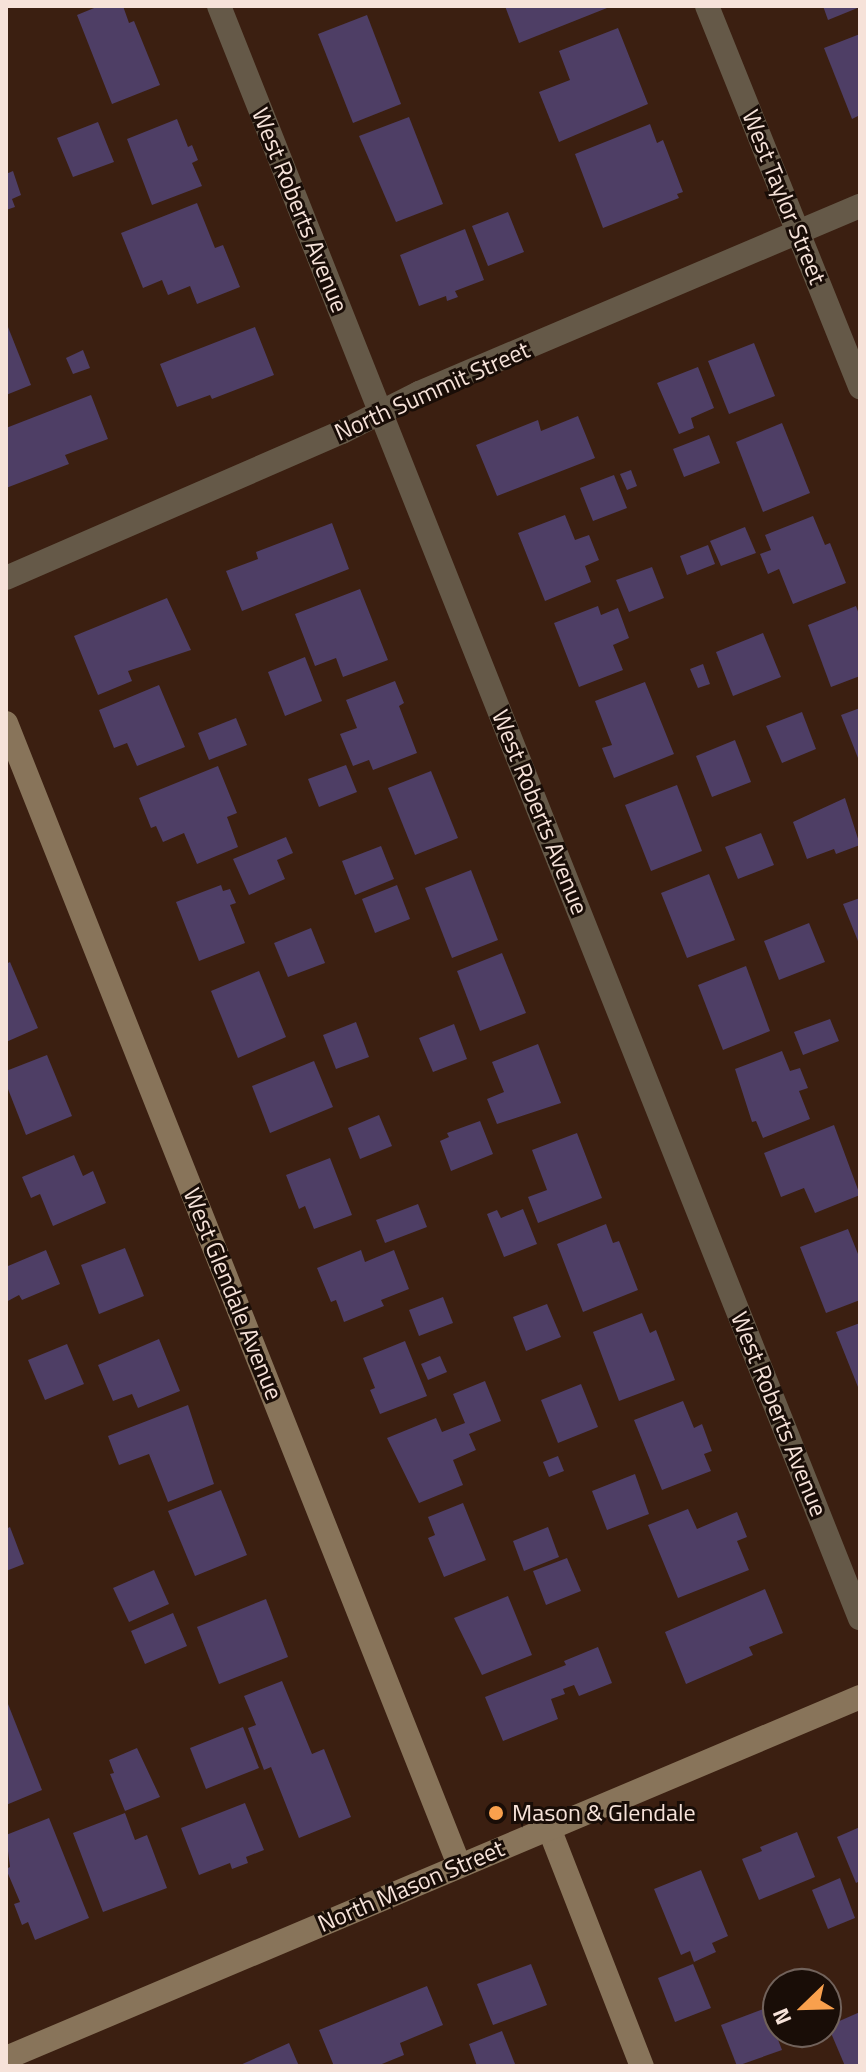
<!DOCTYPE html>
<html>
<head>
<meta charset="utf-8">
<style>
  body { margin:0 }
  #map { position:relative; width:866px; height:2072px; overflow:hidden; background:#3b1f11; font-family:"Titillium Web",sans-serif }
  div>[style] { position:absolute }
  .building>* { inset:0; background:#4e3e65 }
  .street>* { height:24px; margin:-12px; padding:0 12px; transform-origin:12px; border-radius:12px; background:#655948 }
  .secondary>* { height:24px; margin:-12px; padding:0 12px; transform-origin:12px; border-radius:12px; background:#88745a }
  .dots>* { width:22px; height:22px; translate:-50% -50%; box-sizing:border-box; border:4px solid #190d07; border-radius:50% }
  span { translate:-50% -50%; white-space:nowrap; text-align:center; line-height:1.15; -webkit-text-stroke:6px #190d07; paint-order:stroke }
  .street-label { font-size:24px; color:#f6e2d9 }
  .poi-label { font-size:24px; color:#f6e2d9 }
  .left { translate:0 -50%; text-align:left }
  .frame { position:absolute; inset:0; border:8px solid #f6e2d9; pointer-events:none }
  .north { position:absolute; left:762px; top:1968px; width:80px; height:80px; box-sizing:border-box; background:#190d07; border:2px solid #71625b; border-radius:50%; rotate:247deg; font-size:22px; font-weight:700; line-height:32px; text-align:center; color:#f6e2d9 }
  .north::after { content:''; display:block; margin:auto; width:28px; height:36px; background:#f9a04d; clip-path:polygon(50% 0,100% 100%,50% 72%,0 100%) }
</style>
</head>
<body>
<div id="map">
  <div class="building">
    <div style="clip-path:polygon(99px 6px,123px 6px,129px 23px,134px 21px,160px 85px,112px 104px,77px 15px)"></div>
    <div style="clip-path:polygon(505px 6px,612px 6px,519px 43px)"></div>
    <div style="clip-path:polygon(823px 6px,860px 6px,860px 7px,828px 20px)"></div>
    <div style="clip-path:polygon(367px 15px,401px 104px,353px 123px,318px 34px)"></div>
    <div style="clip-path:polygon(618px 28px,648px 104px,559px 142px,539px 92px,570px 80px,559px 51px)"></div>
    <div style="clip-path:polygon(860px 34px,860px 115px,852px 119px,824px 48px)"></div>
    <div style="clip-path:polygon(409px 117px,443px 204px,396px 222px,359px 136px)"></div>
    <div style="clip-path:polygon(177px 119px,188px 147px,192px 145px,198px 160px,192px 163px,202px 186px,152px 205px,127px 139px)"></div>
    <div style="clip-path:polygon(98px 122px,114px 162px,73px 177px,57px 138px)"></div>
    <div style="clip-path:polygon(650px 124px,657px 143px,663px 140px,683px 192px,677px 194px,679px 198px,603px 228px,575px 154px)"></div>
    <div style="clip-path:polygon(13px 171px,21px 195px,12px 199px,15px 207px,6px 210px,6px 174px)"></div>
    <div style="clip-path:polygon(197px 203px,215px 248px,223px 245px,240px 287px,197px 304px,190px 286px,168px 295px,162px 280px,143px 288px,121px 233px)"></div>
    <div style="clip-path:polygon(508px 212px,524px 252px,488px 266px,472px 226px)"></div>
    <div style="clip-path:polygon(465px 229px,484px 280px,455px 291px,458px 297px,447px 301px,446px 296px,419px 306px,400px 255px)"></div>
    <div style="clip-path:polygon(6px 322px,31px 385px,6px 395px)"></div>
    <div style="clip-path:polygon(255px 327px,274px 375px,212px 399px,210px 395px,177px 407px,160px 364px)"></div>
    <div style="clip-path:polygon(754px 343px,775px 396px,729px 414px,708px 361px)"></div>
    <div style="clip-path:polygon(83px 350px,90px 368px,73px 374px,66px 358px)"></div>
    <div style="clip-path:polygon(698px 367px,714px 408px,691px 418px,694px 428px,679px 434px,657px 383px)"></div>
    <div style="clip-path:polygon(91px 395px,108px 439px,65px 455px,69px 464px,6px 488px,6px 428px)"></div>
    <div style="clip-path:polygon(578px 416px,595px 458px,497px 496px,476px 445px,538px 420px,541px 431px)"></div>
    <div style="clip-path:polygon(782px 423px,810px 493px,763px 512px,736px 442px)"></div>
    <div style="clip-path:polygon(709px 435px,720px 463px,684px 477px,673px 449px)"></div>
    <div style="clip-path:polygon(631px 470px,637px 486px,627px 490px,620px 474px)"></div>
    <div style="clip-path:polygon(614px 475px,627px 508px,593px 521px,580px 488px)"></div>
    <div style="clip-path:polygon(565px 515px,575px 540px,589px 535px,599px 560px,585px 566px,591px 582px,545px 601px,518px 533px)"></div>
    <div style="clip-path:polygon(813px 516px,825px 545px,830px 543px,846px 583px,793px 604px,779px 569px,768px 574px,760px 554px,771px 550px,765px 535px)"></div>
    <div style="clip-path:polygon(332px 523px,349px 569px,242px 611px,226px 571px,258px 559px,256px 552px)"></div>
    <div style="clip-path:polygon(745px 527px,756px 553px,721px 566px,710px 541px)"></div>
    <div style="clip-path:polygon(708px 545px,715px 564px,687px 575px,680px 556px)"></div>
    <div style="clip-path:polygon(652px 567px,664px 598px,629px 612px,616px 580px)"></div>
    <div style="clip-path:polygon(360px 589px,388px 660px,343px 677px,336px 658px,315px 666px,295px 614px)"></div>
    <div style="clip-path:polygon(167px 598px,191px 650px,128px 671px,132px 681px,98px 695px,74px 636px)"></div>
    <div style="clip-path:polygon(598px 606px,601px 615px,618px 608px,629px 638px,613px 645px,623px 670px,579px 687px,554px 623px)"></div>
    <div style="clip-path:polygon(856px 606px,860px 617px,860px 676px,831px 687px,808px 625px)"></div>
    <div style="clip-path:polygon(763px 633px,781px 677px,733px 696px,716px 652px)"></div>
    <div style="clip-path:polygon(305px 657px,322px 701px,285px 716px,268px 672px)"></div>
    <div style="clip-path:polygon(703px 664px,710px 684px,698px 688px,690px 669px)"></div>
    <div style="clip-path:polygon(395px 681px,404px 703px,399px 706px,417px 753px,373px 770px,369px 760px,353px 766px,340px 734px,357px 728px,346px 700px)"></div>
    <div style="clip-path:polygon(645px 682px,674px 754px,614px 778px,602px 748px,612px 745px,595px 701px)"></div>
    <div style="clip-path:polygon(159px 685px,185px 747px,137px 766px,127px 743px,114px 748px,99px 710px)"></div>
    <div style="clip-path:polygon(860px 708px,860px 763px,841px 715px)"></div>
    <div style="clip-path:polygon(802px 712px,816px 749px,782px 763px,766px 726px)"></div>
    <div style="clip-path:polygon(236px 718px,247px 745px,209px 760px,198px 733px)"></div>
    <div style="clip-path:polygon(735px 740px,751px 782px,712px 797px,696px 756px)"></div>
    <div style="clip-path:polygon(346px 765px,357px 792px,319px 807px,308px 779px)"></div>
    <div style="clip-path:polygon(218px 766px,237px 813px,227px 817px,238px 847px,197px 864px,184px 833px,163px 842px,156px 826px,151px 828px,139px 798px)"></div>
    <div style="clip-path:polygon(431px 771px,458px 838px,415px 855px,388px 788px)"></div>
    <div style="clip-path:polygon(677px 785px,702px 851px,651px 871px,625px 805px)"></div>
    <div style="clip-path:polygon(845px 798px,860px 845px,836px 854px,834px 849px,807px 859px,793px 822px)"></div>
    <div style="clip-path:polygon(761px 833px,774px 865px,738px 879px,725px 847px)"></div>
    <div style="clip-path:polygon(286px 837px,293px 853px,277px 860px,285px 879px,249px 895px,233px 859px)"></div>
    <div style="clip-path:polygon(381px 846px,394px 879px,355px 895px,342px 861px)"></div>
    <div style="clip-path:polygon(471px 870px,498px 940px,452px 958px,425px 888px)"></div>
    <div style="clip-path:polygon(709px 874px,735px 940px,687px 958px,661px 893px)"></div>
    <div style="clip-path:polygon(221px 885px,223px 891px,230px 889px,236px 903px,230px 905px,245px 943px,199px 961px,176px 902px)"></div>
    <div style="clip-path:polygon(397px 885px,410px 919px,375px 933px,362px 899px)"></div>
    <div style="clip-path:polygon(860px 898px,860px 946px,843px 904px)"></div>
    <div style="clip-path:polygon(809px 923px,825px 962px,779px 980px,764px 941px)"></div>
    <div style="clip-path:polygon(311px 928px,325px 963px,288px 977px,274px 943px)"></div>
    <div style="clip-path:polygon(502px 953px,526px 1013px,480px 1031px,457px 971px)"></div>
    <div style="clip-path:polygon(10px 962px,38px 1028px,6px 1042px,6px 964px)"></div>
    <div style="clip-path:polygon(746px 966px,770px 1031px,723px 1050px,698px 985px)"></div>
    <div style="clip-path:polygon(259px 971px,286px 1037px,238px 1058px,211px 991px)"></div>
    <div style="clip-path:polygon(830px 1019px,839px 1041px,803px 1055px,794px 1032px)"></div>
    <div style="clip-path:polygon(356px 1022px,369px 1057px,336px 1069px,323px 1035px)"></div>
    <div style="clip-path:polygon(454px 1024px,467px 1059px,433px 1072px,419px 1038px)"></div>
    <div style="clip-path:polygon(538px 1044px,561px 1103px,497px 1124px,487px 1099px,504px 1092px,492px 1062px)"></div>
    <div style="clip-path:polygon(782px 1051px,790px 1071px,800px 1068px,808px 1088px,799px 1091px,810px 1119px,763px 1138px,756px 1121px,752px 1122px,735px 1069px)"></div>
    <div style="clip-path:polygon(47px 1055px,72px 1116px,26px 1135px,6px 1084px,6px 1071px)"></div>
    <div style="clip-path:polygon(314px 1061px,333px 1107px,270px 1133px,252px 1086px)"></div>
    <div style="clip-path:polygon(379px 1115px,392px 1146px,360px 1159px,348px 1128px)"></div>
    <div style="clip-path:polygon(480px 1121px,493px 1154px,451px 1171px,440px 1141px,449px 1137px,447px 1133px)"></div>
    <div style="clip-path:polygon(834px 1125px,860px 1195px,815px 1213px,804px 1188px,781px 1197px,764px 1153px)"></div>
    <div style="clip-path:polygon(577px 1133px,602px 1198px,538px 1223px,528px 1197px,547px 1190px,532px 1150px)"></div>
    <div style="clip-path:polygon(74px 1155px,83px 1176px,93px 1171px,106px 1203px,53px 1226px,40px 1194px,31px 1198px,22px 1177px)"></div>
    <div style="clip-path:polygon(330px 1158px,352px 1215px,314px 1229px,305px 1206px,299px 1209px,286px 1175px)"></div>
    <div style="clip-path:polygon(418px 1204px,427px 1227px,385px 1243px,376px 1220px)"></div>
    <div style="clip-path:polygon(523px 1209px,537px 1244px,504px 1257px,487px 1214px,497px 1210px,501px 1218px)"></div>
    <div style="clip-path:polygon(606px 1224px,613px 1243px,619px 1241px,638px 1290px,583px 1312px,557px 1244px)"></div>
    <div style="clip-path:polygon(848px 1229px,860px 1259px,860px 1300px,826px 1313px,800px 1247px)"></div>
    <div style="clip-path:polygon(125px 1248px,144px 1296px,99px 1314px,81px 1265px)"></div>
    <div style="clip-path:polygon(46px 1250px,60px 1284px,22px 1300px,19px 1295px,6px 1302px,8px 1266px)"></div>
    <div style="clip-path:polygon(361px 1250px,365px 1262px,394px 1250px,409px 1289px,381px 1300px,384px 1306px,344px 1322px,336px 1300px,331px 1302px,317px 1268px)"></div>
    <div style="clip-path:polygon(443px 1297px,453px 1323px,419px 1336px,409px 1310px)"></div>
    <div style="clip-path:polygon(547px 1304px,561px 1337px,526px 1351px,513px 1317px)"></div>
    <div style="clip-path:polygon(642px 1313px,650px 1333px,656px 1330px,675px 1380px,619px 1401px,593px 1332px)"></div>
    <div style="clip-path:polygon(860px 1323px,860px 1392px,836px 1332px)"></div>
    <div style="clip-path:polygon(159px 1339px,180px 1391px,138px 1408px,132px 1394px,113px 1401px,98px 1365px)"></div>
    <div style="clip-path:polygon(405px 1341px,427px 1396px,380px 1414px,370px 1390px,375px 1388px,363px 1358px)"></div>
    <div style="clip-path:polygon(67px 1344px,84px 1384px,45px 1400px,28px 1360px)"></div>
    <div style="clip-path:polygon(440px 1356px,447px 1372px,428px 1380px,421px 1364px)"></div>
    <div style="clip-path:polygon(485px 1381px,501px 1421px,469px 1434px,476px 1450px,453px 1460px,463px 1485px,419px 1503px,387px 1438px,436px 1418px,442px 1432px,465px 1423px,453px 1394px)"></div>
    <div style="clip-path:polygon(581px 1384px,598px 1427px,558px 1443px,541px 1400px)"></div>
    <div style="clip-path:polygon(683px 1401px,694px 1428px,702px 1424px,712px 1451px,704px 1454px,711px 1471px,662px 1490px,634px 1420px)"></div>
    <div style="clip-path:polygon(188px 1405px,214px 1484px,168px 1502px,149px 1454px,119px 1465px,108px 1436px)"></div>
    <div style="clip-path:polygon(558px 1456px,564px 1471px,549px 1477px,543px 1462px)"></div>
    <div style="clip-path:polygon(635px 1474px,649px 1514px,607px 1530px,592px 1491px)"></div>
    <div style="clip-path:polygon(221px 1490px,247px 1555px,195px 1576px,168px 1511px)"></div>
    <div style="clip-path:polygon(463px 1503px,486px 1560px,444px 1577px,428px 1538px,435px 1535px,428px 1517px)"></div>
    <div style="clip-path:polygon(688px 1509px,697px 1529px,737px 1512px,747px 1537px,737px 1541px,749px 1570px,678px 1598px,648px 1525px)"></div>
    <div style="clip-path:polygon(10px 1527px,24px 1564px,6px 1571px,6px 1529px)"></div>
    <div style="clip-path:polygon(548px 1527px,559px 1557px,524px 1571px,513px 1541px)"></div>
    <div style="clip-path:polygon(567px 1558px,581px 1591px,546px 1605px,533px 1571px)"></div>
    <div style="clip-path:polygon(154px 1570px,169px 1604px,129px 1622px,113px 1588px)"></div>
    <div style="clip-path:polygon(765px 1589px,783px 1633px,749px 1647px,753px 1655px,686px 1684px,665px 1632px)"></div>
    <div style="clip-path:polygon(508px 1596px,532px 1655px,482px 1675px,454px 1618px)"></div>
    <div style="clip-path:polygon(266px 1599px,288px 1657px,219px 1684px,197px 1627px)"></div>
    <div style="clip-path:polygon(173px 1613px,187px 1646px,145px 1664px,131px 1631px)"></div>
    <div style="clip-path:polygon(598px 1647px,612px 1683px,579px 1696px,574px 1685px,563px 1689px,565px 1694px,551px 1699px,558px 1719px,503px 1741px,485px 1697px,566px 1665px,564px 1661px)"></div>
    <div style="clip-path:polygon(282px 1681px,312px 1754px,324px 1749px,351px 1817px,299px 1838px,271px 1767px,264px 1770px,248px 1728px,256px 1725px,244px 1696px)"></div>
    <div style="clip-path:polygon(6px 1699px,42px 1790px,6px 1805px)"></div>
    <div style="clip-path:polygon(243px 1727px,259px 1768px,206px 1789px,190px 1748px)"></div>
    <div style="clip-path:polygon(137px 1748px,160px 1797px,125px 1811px,110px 1774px,114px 1773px,109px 1760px)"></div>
    <div style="clip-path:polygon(245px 1803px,264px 1850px,246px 1857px,248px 1863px,232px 1869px,230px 1863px,199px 1875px,181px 1828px)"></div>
    <div style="clip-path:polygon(125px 1813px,135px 1840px,147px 1835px,167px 1888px,103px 1912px,73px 1833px)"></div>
    <div style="clip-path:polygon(49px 1818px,89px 1918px,35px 1940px,28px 1922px,22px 1925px,14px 1904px,20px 1902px,6px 1869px,10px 1867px,6px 1835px)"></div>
    <div style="clip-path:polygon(860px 1827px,860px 1881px,856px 1883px,837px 1837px)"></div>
    <div style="clip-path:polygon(797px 1832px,815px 1877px,759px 1900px,742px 1859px,762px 1851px,760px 1847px)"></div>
    <div style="clip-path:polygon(701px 1870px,728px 1936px,712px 1943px,716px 1952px,694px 1962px,690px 1951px,681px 1955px,654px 1889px)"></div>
    <div style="clip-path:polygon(840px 1878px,855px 1918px,828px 1929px,812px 1890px)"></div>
    <div style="clip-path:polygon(531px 1964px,547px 2005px,493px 2025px,477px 1984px)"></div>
    <div style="clip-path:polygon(693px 1964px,711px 2008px,675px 2022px,658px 1978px)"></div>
    <div style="clip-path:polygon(427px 1986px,443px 2025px,400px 2043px,404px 2055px,377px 2066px,334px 2066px,319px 2030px)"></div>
    <div style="clip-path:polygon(766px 2008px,782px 2050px,737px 2066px,721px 2025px)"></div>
    <div style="clip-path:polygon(860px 2012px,860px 2066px,845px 2066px,828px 2026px)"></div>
    <div style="clip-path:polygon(502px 2031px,515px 2064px,477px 2066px,469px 2044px)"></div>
    <div style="clip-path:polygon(289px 2043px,299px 2066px,238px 2066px)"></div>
  </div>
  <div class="street">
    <div style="left:219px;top:6px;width:1735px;rotate:68.32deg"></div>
    <div style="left:707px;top:6px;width:411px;rotate:68.1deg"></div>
    <div style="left:6px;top:578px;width:366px;rotate:-23.5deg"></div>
    <div style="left:342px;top:432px;width:86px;rotate:-26.9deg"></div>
    <div style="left:419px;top:393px;width:479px;rotate:-23deg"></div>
  </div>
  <div class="secondary">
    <div style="left:6px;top:723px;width:1229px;rotate:68.36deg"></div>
    <div style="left:549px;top:1828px;width:256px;rotate:68.7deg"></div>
    <div style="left:6px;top:2058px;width:927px;rotate:-22.91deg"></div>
  </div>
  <div class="dots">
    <div style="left:496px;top:1813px;background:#f9a04d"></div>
  </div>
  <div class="street-label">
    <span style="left:784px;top:197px;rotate:68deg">West Taylor Street</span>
    <span style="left:300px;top:210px;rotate:68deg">West Roberts Avenue</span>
    <span style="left:432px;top:391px;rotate:-24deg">North Summit Street</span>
    <span style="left:540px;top:812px;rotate:68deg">West Roberts Avenue</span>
    <span style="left:233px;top:1294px;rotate:68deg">West Glendale Avenue</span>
    <span style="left:779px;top:1414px;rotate:68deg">West Roberts Avenue</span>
    <span style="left:411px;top:1886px;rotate:-23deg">North Mason Street</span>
  </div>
  <div class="poi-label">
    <span class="left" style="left:512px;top:1813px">Mason &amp; Glendale</span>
  </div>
  <div class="frame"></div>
  <div class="north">N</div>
</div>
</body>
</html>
